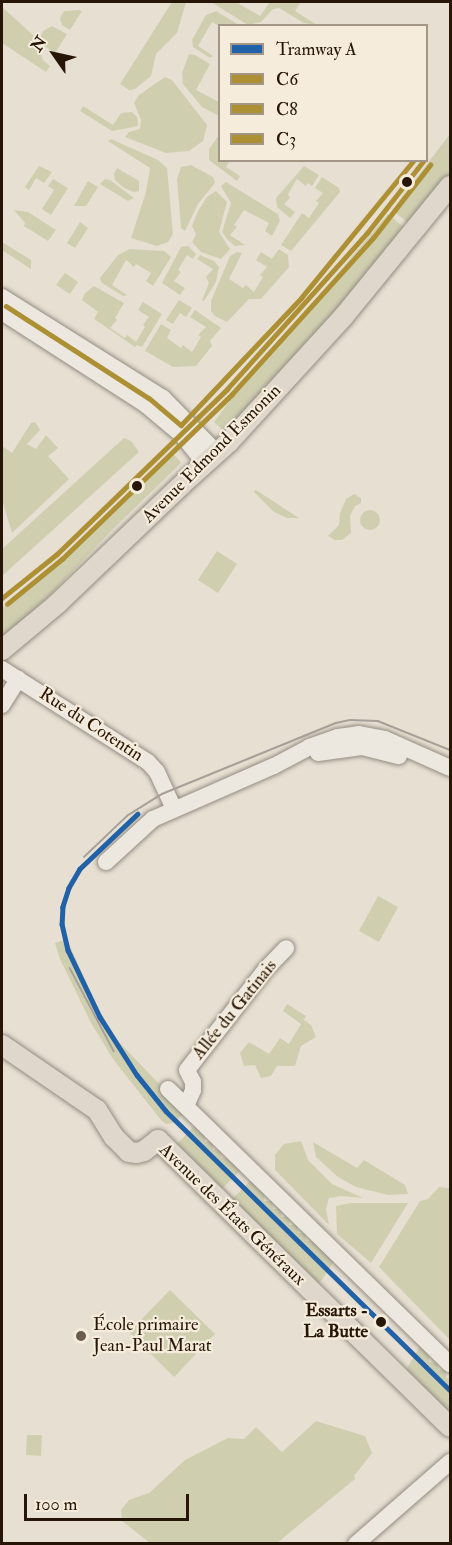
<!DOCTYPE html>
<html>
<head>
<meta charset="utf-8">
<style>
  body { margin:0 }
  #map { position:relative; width:452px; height:1545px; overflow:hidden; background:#e7dfd1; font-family:"IM FELL Double Pica",serif }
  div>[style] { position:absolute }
  .green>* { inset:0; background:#cfcfb0 }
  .round { border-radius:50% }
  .roads { filter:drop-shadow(0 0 2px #938c82) drop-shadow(0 0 2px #938c82) }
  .minor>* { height:16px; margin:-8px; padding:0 8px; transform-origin:8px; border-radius:8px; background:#ece8e0 }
  .major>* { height:20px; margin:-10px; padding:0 10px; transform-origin:10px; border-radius:10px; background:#dfd7cb }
  .tram>* { height:1.5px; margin:-0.75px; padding:0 0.75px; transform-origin:0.75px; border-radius:0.75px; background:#a6a099 }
  .bus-1>* { height:4.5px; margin:-2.25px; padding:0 2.25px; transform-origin:2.25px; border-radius:2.25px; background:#ad9034 }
  .bus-2>* { height:4.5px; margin:-2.25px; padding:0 2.25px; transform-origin:2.25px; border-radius:2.25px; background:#ad9034 }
  .bus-3>* { height:4.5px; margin:-2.25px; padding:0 2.25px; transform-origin:2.25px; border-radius:2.25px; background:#ad9034 }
  .tram-1>* { height:4.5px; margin:-2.25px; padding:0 2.25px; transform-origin:2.25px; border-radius:2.25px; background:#2061a7 }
  .dots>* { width:16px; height:16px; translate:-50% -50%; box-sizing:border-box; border:3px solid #f5ecdb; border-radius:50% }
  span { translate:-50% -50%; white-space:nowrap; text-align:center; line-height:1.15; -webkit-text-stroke:4.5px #f5ecdb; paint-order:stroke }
  .street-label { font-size:18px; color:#271607 }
  .stop-label { font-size:18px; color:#271607; font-weight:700 }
  .right { translate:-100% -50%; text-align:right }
  .poi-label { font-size:18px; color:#271607 }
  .left { translate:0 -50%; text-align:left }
  .frame { position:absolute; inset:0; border:3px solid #271607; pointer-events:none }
  .legend { position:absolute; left:218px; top:24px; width:210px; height:138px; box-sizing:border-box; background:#f5ecdb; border:2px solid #a39686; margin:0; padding:8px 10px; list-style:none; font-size:18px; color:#271607 }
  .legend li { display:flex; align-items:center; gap:12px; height:30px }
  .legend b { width:30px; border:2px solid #a39686 }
  .north { position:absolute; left:24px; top:24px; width:60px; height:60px; -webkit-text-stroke:4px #f5ecdb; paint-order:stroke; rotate:304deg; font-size:16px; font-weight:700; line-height:24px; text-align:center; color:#271607 }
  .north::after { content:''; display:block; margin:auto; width:21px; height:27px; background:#271607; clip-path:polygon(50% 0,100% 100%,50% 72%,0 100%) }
  .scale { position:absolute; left:24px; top:1494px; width:165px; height:27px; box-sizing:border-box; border:3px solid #271607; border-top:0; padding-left:8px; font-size:18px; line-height:21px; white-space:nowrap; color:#271607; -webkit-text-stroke:4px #f5ecdb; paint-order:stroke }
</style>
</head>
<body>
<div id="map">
  <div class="green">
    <div style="clip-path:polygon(172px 2px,186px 2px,177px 33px,156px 54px,151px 76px,135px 89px,129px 90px,120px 84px)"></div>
    <div style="clip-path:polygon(211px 2px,236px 2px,260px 16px,270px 2px,301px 2px,295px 11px,317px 25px,304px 23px,279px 8px,273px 9px,261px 22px,248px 25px)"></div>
    <div style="clip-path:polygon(2px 7px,33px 35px,43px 60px,50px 66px,46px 72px,2px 43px)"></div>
    <div style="clip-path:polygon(79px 10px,82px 11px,70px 30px,62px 25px,60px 18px,64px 11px)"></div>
    <div style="clip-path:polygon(216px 11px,239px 25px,219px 26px,212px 22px,198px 46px,213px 56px,210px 58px,193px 47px,192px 40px,206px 15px)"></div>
    <div style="clip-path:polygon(52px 26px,67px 34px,55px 53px,43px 45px,40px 38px,43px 31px)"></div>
    <div style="clip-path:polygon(189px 54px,195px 55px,210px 64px,196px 90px,219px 102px,219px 116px,202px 107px,183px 84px,182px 73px)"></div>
    <div style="clip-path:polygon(165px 77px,172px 80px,207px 125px,203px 141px,189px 151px,166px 153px,125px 137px,129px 132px,140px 129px,141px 120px,134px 103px,139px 95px)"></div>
    <div style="clip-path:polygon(83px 106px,113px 125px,121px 113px,132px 112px,137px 117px,138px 126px,112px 131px,80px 111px)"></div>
    <div style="clip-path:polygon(450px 134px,450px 175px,411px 225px,392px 210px)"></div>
    <div style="clip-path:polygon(219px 135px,219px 160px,229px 162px,226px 167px,240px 176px,237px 181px,209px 160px,209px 149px)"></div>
    <div style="clip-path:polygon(111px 139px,158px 160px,167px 168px,173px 234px,168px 242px,157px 246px,131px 238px,146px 192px,150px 168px,108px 141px)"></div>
    <div style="clip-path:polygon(191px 165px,213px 177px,215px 183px,198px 204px,185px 231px,181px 228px,177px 179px,181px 167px)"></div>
    <div style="clip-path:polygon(39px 166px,52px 172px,44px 183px,36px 178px,29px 190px,25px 187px)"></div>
    <div style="clip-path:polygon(304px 166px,319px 175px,312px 186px,308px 183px,306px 186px,297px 179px,288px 194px,290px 198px,284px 204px,295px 212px,290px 218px,277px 207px,276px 198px)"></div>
    <div style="clip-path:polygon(117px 168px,139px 181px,139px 191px,134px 192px,124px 188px,115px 180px,114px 174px)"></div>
    <div style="clip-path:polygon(322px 177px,339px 188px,340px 192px,291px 251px,281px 245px,302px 213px,309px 218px,319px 203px,316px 201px,323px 193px,315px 188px)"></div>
    <div style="clip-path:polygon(53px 179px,68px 188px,51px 215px,42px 209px,54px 190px,48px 186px)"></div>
    <div style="clip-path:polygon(105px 179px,110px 180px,134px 198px,128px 201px,100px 184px)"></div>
    <div style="clip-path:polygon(88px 181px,98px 187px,86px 206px,74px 206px)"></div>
    <div style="clip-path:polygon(226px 182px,278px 214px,280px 221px,272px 236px,265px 231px,269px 223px,244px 210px,234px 225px,237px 227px,230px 235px,245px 245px,235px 246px,227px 239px,222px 232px,231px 203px,221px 186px)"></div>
    <div style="clip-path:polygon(216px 191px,227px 202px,219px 232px,230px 249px,221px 259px,201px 252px,192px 242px,196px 234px,192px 226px,198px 211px,207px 197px)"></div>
    <div style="clip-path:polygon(14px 210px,28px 212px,56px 230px,48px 241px,24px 226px,25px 223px)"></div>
    <div style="clip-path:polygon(388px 214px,407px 230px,340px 311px,226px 433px,214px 422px,228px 403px)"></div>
    <div style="clip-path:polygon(80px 222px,88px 228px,75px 248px,67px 243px)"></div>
    <div style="clip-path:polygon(2px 242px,31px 260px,31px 269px,2px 250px)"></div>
    <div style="clip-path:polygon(188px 246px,196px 254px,193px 259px,187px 255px,178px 270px,181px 272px,174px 281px,185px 288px,180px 295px,162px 283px,181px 247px)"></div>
    <div style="clip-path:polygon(130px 249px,164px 251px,171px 257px,153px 286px,146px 281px,151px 273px,136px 264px,134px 267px,126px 260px,112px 285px,127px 295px,123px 296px,102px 283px,100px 278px,118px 255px)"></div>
    <div style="clip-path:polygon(279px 249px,288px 255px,289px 267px,261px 299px,249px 299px,227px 322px,215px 316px,211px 311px,211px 301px,230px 256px,237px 252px,242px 253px,229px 279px,243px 288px,246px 285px,254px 292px,263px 277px,260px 275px,267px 267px,256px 260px,261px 252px,272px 259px)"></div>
    <div style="clip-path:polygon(200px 255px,214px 261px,219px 267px,216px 282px,204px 301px,202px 300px,209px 283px,206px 277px,213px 269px,197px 259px)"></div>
    <div style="clip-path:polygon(65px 273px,78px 282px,70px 294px,56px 285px)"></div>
    <div style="clip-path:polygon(94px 286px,124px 303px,115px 318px,117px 320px,110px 328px,125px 338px,127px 335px,136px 342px,145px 327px,143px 325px,149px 317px,138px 310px,143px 302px,162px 314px,142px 347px,137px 345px,135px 347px,94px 319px,98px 312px,82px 300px,85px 293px)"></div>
    <div style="clip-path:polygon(179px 300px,192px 308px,186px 317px,180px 313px,173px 324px,166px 320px)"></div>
    <div style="clip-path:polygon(195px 310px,221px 328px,210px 341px,212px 346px,196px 366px,173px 367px,145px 351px,161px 324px,171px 330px,167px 338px,181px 348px,183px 345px,192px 352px,201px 337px,198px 335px,206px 327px,190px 317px)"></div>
    <div style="clip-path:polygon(35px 422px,40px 430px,27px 444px,36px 449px,46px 435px,58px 448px,48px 456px,69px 479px,12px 533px,2px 500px,2px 446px,12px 453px,31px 423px)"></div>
    <div style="clip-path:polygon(124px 438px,131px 441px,139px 452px,2px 576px,2px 549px)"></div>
    <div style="clip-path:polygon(172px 453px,181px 462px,178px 466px,114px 528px,51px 594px,2px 639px,2px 608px,77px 543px)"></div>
    <div style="clip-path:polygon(255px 490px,256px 490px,299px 518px,287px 518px,274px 512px,254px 492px)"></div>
    <div style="clip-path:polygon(354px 494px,361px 498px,361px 503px,355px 506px,350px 516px,351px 533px,342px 540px,335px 540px,328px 536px,339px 525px,340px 513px,346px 499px)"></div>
    <div class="round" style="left:360px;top:510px;width:20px;height:20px"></div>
    <div style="clip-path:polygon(217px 551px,237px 564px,218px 593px,198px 580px)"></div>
    <div style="clip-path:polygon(378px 896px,398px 907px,379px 942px,359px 931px)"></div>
    <div style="clip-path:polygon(67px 939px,95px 1003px,117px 1040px,186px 1112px,173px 1123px,166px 1124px,161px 1120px,113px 1059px,91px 1023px,60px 959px,55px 943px)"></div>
    <div style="clip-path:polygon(287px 1004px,306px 1016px,304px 1020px,311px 1025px,316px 1037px,301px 1046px,295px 1066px,277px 1066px,271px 1076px,261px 1078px,255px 1065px,244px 1066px,240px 1053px,249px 1042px,269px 1054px,280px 1038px,289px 1044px,301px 1024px,283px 1011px)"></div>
    <div style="clip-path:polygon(198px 1122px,204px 1127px,205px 1142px,213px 1142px,213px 1150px,221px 1150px,221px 1158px,229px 1158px,241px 1170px,222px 1189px,177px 1144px)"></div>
    <div style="clip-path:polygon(301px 1141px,308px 1160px,332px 1184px,363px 1198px,341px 1196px,329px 1198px,326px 1209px,329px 1225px,275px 1170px,275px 1155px,284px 1144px)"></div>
    <div style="clip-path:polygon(313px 1142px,357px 1168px,364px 1160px,405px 1185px,408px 1194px,388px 1195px,356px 1187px,338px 1177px,316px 1157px)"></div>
    <div style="clip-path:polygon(251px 1180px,264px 1193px,264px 1201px,272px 1201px,273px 1209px,281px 1209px,281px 1217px,289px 1217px,289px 1225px,297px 1225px,298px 1233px,305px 1233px,306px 1241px,321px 1241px,337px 1257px,319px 1284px,232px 1199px)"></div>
    <div style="clip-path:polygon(439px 1187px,450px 1188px,450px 1340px,379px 1267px,420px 1201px,428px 1199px)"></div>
    <div style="clip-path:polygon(351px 1203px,408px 1203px,371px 1263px,337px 1234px,336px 1206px)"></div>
    <div style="clip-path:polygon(170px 1290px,215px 1334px,174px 1377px,129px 1332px)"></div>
    <div style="clip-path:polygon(423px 1341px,429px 1347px,429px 1362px,437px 1363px,438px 1370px,446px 1370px,446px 1378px,450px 1378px,450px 1413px,406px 1370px)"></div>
    <div style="clip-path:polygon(316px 1421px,365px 1436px,372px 1453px,354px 1476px,355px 1479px,277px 1543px,150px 1543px,122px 1521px,121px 1510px,129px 1500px,149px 1493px,185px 1460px,228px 1438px,244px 1439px,256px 1427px,282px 1452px)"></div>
    <div style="clip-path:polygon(27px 1435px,42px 1435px,41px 1456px,26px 1455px)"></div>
  </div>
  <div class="roads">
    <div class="minor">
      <div style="left:2px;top:297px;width:190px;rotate:32.1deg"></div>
      <div style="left:163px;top:398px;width:77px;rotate:45.5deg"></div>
      <div style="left:2px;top:312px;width:170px;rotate:32.8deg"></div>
      <div style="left:145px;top:404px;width:48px;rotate:40deg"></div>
      <div style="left:182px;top:435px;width:36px;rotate:51deg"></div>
      <div style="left:2px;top:669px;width:173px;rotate:32.5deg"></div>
      <div style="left:148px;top:762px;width:13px;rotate:48deg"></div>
      <div style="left:157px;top:772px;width:41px;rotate:65.3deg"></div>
      <div style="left:2px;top:705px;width:31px;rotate:-58deg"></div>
      <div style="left:318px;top:753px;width:44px;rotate:-7.8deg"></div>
      <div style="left:362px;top:747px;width:38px;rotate:14deg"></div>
      <div style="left:106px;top:862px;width:64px;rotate:-42.5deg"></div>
      <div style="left:153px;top:819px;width:132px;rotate:-23.7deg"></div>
      <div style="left:274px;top:766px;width:40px;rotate:-28deg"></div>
      <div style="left:309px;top:747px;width:31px;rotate:-19deg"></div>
      <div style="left:338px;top:737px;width:21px;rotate:-8deg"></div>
      <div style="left:359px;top:734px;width:26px;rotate:11deg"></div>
      <div style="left:385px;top:739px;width:71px;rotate:24deg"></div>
      <div style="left:168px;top:1089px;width:394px;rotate:44.3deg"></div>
      <div style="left:186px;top:1106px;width:17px;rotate:-66deg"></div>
      <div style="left:193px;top:1090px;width:8px;rotate:-90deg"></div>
      <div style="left:193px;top:1082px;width:13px;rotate:-117deg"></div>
      <div style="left:187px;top:1070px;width:128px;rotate:-52deg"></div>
      <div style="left:266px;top:969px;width:29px;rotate:-46deg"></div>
      <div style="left:356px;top:1544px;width:125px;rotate:-41.1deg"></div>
    </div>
    <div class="major">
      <div style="left:2px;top:650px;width:72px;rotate:-39.9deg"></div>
      <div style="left:57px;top:604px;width:184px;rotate:-43.7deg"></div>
      <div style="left:190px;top:477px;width:52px;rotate:-41.9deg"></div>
      <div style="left:229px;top:442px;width:171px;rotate:-47.6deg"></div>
      <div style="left:344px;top:316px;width:168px;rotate:-50.8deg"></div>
      <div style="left:2px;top:1045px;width:115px;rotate:34.4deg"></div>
      <div style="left:97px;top:1110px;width:32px;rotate:58deg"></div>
      <div style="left:114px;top:1137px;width:21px;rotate:45deg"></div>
      <div style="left:129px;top:1152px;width:8px;rotate:7deg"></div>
      <div style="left:137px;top:1153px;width:7px;rotate:-16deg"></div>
      <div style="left:144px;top:1151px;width:18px;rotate:-38deg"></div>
      <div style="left:158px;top:1140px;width:409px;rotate:44.5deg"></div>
    </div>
  </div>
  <div class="tram">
    <div style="left:84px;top:857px;width:59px;rotate:-43.6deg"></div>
    <div style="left:127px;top:816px;width:41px;rotate:-32.2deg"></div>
    <div style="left:162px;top:794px;width:188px;rotate:-22.2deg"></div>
    <div style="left:336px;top:723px;width:14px;rotate:-12deg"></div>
    <div style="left:350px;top:720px;width:28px;rotate:2deg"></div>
    <div style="left:378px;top:721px;width:78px;rotate:21.9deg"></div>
    <div style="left:70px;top:968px;width:94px;rotate:62.1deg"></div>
  </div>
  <div class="bus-1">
    <div style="left:2px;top:598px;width:70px;rotate:-38.7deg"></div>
    <div style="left:57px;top:554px;width:237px;rotate:-44.1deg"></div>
    <div style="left:227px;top:389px;width:210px;rotate:-48.1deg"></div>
    <div style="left:367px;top:233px;width:93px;rotate:-52deg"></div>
  </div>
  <div class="bus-2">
    <div style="left:7px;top:604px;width:71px;rotate:-39.3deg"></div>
    <div style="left:62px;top:559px;width:237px;rotate:-44.1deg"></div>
    <div style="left:232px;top:394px;width:210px;rotate:-47.9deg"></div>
    <div style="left:373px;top:238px;width:93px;rotate:-52deg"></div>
  </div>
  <div class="bus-3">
    <div style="left:6px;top:306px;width:170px;rotate:32.8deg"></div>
    <div style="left:149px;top:398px;width:42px;rotate:40.2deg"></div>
    <div style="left:181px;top:425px;width:175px;rotate:-46.6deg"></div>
    <div style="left:301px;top:298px;width:178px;rotate:-50.7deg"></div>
  </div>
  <div class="tram-1">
    <div style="left:138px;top:814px;width:80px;rotate:136.5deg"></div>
    <div style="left:80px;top:869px;width:22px;rotate:120deg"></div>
    <div style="left:69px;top:888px;width:20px;rotate:108deg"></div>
    <div style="left:63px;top:907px;width:17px;rotate:93deg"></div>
    <div style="left:62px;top:924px;width:27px;rotate:77deg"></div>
    <div style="left:68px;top:950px;width:74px;rotate:64.5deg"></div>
    <div style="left:100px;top:1017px;width:69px;rotate:57.5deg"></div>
    <div style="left:137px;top:1075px;width:46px;rotate:51.1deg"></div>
    <div style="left:166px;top:1111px;width:398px;rotate:44.5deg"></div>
  </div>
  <div class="dots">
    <div style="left:407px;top:182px;background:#271607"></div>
    <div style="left:137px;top:486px;background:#271607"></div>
    <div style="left:381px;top:1322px;background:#271607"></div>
    <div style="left:81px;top:1336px;background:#6a5c4e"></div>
  </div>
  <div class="street-label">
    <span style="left:212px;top:454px;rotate:-45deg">Avenue Edmond Esmonin</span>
    <span style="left:91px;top:725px;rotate:33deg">Rue du Cotentin</span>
    <span style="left:235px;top:1010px;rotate:-51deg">Allée du Gatinais</span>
    <span style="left:232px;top:1215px;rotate:44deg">Avenue des États Généraux</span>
  </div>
  <div class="stop-label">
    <span class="right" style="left:368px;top:1322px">Essarts -<br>La Butte</span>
  </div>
  <div class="poi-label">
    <span class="left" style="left:93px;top:1336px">École primaire<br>Jean-Paul Marat</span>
  </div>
  <div class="frame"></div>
  <ul class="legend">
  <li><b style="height:8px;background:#2061a7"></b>Tramway A</li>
  <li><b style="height:8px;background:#ad9034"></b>C6</li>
  <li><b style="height:8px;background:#ad9034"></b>C8</li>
  <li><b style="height:8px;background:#ad9034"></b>C3</li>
  </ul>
  <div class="north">N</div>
  <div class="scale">100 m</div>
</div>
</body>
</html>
